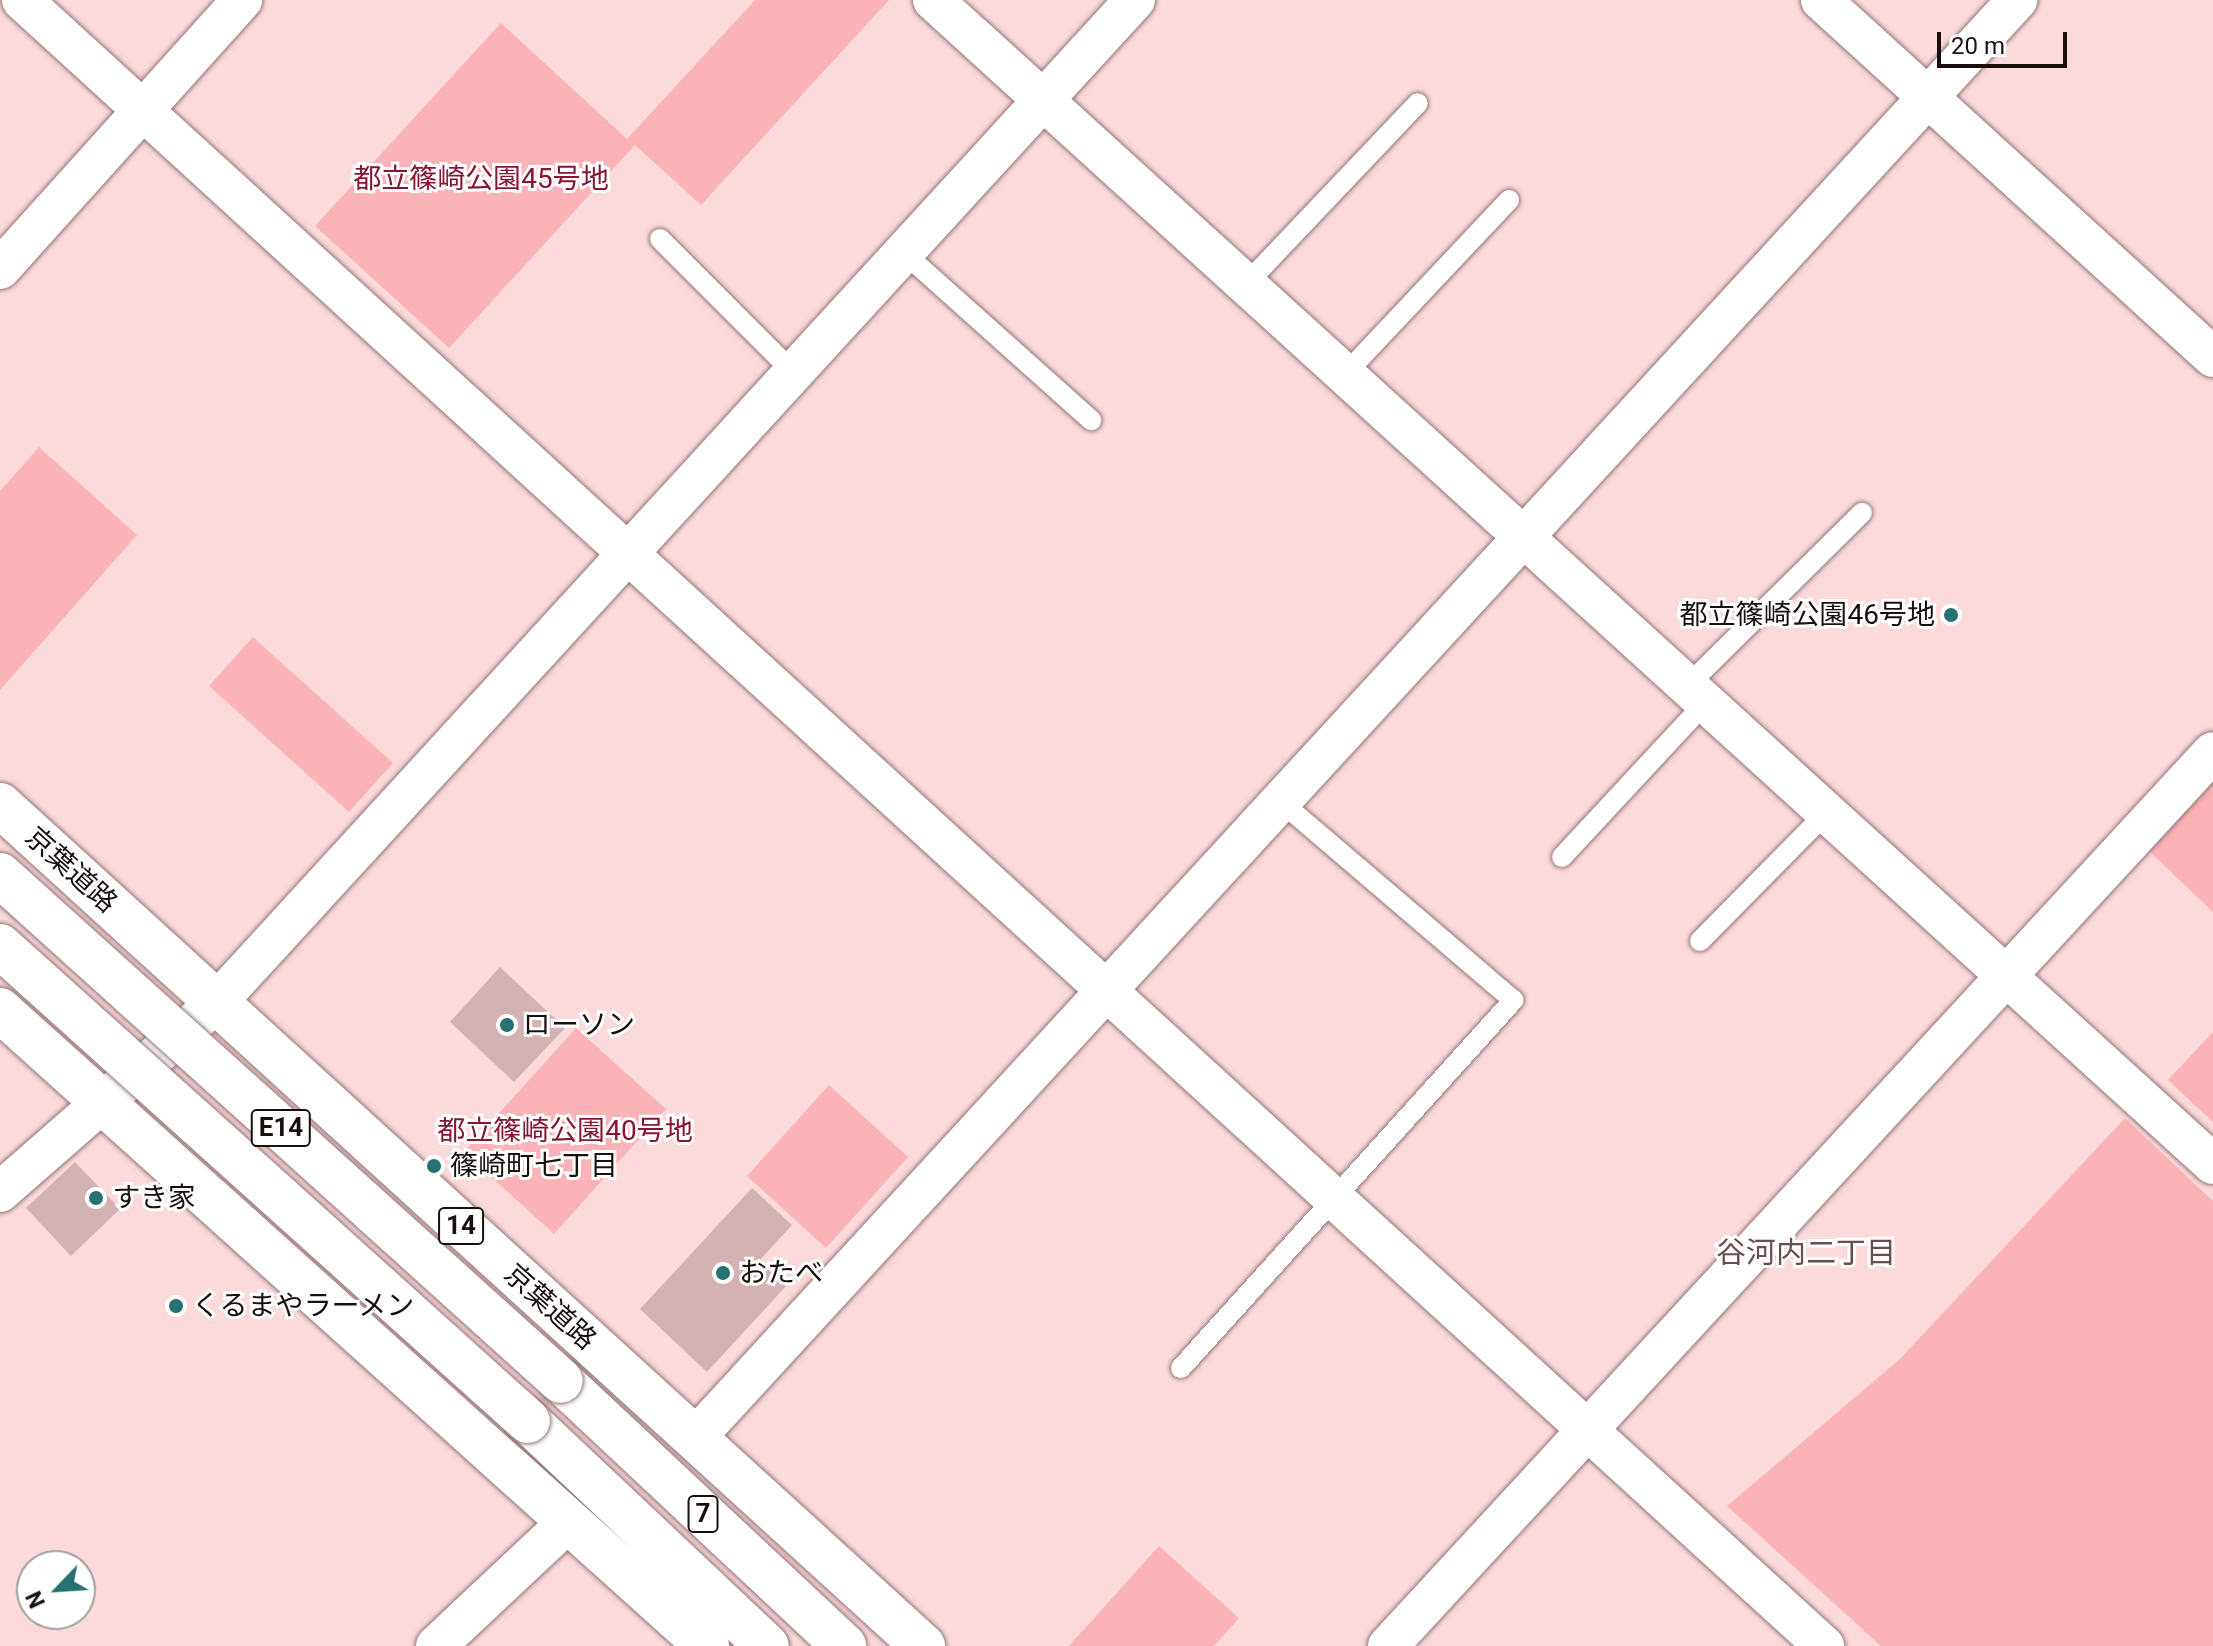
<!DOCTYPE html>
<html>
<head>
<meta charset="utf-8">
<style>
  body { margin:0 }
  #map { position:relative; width:2213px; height:1646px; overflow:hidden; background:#fbdadb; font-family:Roboto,"Noto Sans JP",sans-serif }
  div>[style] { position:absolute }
  .green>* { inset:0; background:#fbb3b8 }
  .building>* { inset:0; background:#d3b2b4 }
  .roads { filter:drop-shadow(0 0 2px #937577) drop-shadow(0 0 2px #937577) }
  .service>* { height:20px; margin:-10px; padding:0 10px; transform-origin:10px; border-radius:10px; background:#fff }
  .minor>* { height:40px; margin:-20px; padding:0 20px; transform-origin:20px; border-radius:20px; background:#fff }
  .trunk>* { height:44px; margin:-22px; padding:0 22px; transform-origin:22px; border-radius:22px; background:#fff }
  .motorway>* { height:44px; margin:-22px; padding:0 22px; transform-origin:22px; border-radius:22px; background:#fff }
  .bridges { filter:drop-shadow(0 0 2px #937577) drop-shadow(0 0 2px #937577) }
  .motorway-bridge>* { height:44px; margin:-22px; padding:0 22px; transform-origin:22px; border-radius:22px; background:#fff }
  .dots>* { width:22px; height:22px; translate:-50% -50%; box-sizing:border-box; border:4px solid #fff; border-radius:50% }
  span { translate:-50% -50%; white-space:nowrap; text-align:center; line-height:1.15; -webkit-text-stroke:6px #fff; paint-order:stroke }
  .shield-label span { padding:2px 6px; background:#fff; border:2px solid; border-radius:6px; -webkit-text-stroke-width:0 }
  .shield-label { font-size:26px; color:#190f0f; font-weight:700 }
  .park-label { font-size:28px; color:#871630 }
  .poi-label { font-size:28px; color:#190f0f }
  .right { translate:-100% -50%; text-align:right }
  .left { translate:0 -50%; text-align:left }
  .street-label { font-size:28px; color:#190f0f }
  .neighbourhood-label { font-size:30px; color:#694d4f }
  .north { position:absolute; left:16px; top:1550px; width:80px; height:80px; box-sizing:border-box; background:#fff; border:2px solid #a39f9f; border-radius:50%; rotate:245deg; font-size:22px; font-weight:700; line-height:32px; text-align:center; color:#190f0f }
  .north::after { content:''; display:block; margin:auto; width:28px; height:36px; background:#277172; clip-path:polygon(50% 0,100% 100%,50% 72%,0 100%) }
  .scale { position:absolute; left:1937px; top:32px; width:130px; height:36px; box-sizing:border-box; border:4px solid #190f0f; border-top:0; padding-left:10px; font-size:24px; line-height:28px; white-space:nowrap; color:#190f0f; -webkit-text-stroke:6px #fff; paint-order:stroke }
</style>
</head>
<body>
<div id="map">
  <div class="green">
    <div style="clip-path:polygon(755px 0,889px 0,701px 205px,635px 145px,449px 348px,315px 226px,501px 23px,627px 139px)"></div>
    <div style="clip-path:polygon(39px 447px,137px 535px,0 690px,0 491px)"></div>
    <div style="clip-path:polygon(253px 637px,393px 763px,349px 812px,209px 686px)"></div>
    <div style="clip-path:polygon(2213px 778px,2213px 912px,2147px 849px)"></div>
    <div style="clip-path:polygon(576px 1028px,666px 1109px,554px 1234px,464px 1152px)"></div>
    <div style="clip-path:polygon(2213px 1032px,2213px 1122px,2168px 1080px)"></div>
    <div style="clip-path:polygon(829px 1085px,908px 1157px,826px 1248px,747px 1176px)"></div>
    <div style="clip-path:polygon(2125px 1118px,2213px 1201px,2213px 1646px,1881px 1646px,1727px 1506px,1900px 1359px)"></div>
    <div style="clip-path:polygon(1159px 1546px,1239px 1618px,1214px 1646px,1069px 1646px)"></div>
  </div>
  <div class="building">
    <div style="clip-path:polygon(500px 967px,565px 1028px,514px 1082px,450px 1022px)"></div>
    <div style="clip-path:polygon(75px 1162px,120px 1209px,71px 1256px,26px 1208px)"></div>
    <div style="clip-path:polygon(752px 1188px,792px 1225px,759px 1261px,786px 1286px,707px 1372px,640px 1309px)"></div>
  </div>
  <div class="roads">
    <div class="service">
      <div style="left:660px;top:239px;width:188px;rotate:45deg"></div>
      <div style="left:902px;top:251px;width:254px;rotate:41.8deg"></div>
      <div style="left:1249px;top:281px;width:245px;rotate:-46.5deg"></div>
      <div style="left:1348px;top:371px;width:235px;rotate:-46.7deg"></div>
      <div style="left:1690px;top:683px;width:242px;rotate:-44.7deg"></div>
      <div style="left:1562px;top:857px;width:214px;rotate:-47.1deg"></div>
      <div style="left:1700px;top:941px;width:184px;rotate:-45.4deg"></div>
      <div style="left:1181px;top:1368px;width:496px;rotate:-47.9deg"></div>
      <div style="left:1513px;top:1000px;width:308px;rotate:-139.5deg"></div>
    </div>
    <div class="minor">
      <div style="left:22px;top:0;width:2441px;rotate:42.41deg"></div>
      <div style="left:933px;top:0;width:1730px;rotate:42.28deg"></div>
      <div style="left:1821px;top:0;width:530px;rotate:42.32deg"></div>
      <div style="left:0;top:269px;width:362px;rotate:-48deg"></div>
      <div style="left:0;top:1192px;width:288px;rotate:-41.2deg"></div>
      <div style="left:217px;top:1002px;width:1359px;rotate:-47.51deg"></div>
      <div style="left:694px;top:1439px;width:1955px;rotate:-47.4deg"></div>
      <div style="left:436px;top:1646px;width:181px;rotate:-43.2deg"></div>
      <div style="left:1388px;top:1646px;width:1216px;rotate:-47.3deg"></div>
    </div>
    <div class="trunk">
      <div style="left:0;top:805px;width:1249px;rotate:42.34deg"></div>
      <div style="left:0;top:1010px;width:951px;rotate:41.97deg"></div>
    </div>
    <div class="motorway">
      <div style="left:561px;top:1381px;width:388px;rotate:43.1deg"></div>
      <div style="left:528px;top:1421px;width:328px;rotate:43.3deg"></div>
    </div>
  </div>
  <div class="bridges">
    <div class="motorway-bridge">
      <div style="left:0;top:875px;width:755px;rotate:42.05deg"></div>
      <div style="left:0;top:946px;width:710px;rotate:41.98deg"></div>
    </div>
  </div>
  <div class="dots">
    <div style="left:1951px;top:615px;background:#277172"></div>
    <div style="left:507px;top:1025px;background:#277172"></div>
    <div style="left:434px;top:1166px;background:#277172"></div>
    <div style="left:96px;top:1198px;background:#277172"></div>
    <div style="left:723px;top:1273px;background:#277172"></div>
    <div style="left:176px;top:1306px;background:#277172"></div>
  </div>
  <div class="shield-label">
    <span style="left:281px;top:1128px">E14</span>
    <span style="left:461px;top:1226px">14</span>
    <span style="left:703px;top:1514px">7</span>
  </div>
  <div class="park-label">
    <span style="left:481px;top:179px">都立篠崎公園45号地</span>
    <span style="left:565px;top:1131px">都立篠崎公園40号地</span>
  </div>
  <div class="poi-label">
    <span class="right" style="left:1935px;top:615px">都立篠崎公園46号地</span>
    <span class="left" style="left:523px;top:1025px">ローソン</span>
    <span class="left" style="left:450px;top:1166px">篠崎町七丁目</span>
    <span class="left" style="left:112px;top:1198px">すき家</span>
    <span class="left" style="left:739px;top:1273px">おたべ</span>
    <span class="left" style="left:192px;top:1306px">くるまやラーメン</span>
  </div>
  <div class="street-label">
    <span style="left:71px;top:870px;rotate:42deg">京葉道路</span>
    <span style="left:550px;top:1307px;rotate:42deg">京葉道路</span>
  </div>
  <div class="neighbourhood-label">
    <span style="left:1806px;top:1253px">谷河内二丁目</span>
  </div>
  <div class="north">N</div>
  <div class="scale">20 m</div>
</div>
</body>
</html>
